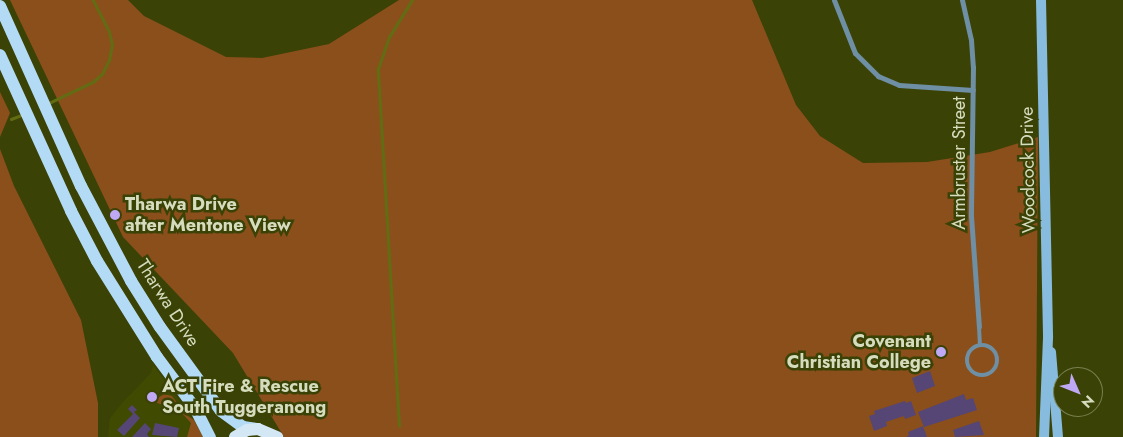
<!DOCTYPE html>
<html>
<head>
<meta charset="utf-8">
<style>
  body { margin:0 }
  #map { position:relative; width:1123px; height:437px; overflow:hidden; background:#3b4206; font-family:Jost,sans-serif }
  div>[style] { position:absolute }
  .built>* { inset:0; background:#414a01 }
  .green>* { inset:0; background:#8b4f1b }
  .stream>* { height:2.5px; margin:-1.25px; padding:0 1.25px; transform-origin:1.25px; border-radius:1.25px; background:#626d13 }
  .building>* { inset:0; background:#554676 }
  .service>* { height:4px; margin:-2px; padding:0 2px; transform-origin:2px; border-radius:2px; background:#6e8fa4 }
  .service>.ring { margin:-2px; padding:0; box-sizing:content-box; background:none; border:4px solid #6e8fa4; border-radius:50% }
  .minor>* { height:5px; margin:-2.5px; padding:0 2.5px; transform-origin:2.5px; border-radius:2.5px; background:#6e8fa4 }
  .secondary>* { height:10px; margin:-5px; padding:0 5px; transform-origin:5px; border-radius:5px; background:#87bcde }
  .primary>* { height:12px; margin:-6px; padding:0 6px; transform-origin:6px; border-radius:6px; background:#b3dbf6 }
  .trunk>* { height:12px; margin:-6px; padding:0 6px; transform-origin:6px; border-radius:6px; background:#d3e7f4 }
  .dots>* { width:14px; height:14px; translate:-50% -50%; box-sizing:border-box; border:2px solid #3b4206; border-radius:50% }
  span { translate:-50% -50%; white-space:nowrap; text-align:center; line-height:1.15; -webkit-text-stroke:5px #3b4206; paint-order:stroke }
  .street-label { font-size:18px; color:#d6ddbf }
  .poi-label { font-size:18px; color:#d6ddbf; font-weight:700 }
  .left { translate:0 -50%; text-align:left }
  .right { translate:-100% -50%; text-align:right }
  .north { position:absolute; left:1053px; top:367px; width:50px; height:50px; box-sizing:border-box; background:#3b4206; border:1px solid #798050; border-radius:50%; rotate:134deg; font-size:14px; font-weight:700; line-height:20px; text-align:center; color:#d6ddbf }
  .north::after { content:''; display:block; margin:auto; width:18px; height:22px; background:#bfa9f4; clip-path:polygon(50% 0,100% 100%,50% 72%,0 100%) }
</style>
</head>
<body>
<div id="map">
  <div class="built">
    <div style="clip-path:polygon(153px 365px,194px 420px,203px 437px,108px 437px,110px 418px,122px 403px,151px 373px)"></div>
  </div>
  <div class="green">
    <div style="clip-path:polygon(10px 0,128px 0,144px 16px,226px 57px,262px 58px,329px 44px,399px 0,752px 0,796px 105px,820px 136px,863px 163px,927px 162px,990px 152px,1038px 137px,1036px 437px,284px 437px,233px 353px,123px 237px)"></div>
    <div style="clip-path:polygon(0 92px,10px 113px,0 137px)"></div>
    <div style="clip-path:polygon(0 149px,14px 186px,81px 320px,98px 403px,98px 437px,0 437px)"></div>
    <div style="clip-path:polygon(164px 394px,172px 396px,185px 414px,194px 420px,203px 437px,187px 437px,191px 423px,179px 410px,157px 403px,158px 398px)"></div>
  </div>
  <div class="stream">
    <div style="left:47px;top:104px;width:51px;rotate:-25.6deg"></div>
    <div style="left:93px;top:82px;width:12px;rotate:-42deg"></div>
    <div style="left:102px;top:74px;width:16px;rotate:-63deg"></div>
    <div style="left:109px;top:60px;width:15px;rotate:-79deg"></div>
    <div style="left:112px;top:45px;width:13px;rotate:-103deg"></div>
    <div style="left:109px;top:32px;width:36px;rotate:-117deg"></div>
    <div style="left:11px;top:119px;width:14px;rotate:-21deg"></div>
    <div style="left:399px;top:426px;width:358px;rotate:-93.4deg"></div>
    <div style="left:378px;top:69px;width:34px;rotate:-71deg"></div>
    <div style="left:389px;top:37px;width:44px;rotate:-58.1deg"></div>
  </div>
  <div class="building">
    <div style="clip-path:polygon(930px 371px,935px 386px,917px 393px,912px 378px)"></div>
    <div style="clip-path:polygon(964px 394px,966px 400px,973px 398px,977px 410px,924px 427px,918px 412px)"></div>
    <div style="clip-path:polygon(905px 401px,906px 403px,911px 401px,916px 415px,905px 419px,904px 416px,886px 422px,887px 426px,874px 431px,869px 416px,875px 414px,874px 411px)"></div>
    <div style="clip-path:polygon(132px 405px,137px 410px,134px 412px,140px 418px,124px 436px,117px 430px,133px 414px,128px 409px)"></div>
    <div style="clip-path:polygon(979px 421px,984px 435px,955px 437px,953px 430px)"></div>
    <div style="clip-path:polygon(145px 423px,151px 429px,147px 434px,149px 437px,132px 437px)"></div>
    <div style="clip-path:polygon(155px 423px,179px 428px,177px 437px,152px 435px)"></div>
    <div style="clip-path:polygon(923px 426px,927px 437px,906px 437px,909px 435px,908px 432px)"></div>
  </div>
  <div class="service">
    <div style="left:979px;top:327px;width:18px;rotate:87deg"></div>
    <div class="ring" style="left:967px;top:345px;width:26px;height:26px"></div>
  </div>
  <div class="minor">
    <div style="left:834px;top:0;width:57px;rotate:68.4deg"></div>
    <div style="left:855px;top:53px;width:33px;rotate:45deg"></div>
    <div style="left:878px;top:76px;width:23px;rotate:23deg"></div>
    <div style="left:899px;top:85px;width:74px;rotate:3.9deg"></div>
    <div style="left:962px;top:0;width:41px;rotate:77.3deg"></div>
    <div style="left:971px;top:40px;width:27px;rotate:86deg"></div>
    <div style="left:973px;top:67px;width:149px;rotate:90.8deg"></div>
    <div style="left:971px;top:216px;width:111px;rotate:85.9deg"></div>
  </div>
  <div class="secondary">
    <div style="left:1041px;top:0;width:338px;rotate:88.8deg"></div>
    <div style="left:1048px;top:338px;width:99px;rotate:92.3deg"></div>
    <div style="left:1051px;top:352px;width:85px;rotate:85.3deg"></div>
  </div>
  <div class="primary">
    <div style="left:0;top:6px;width:197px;rotate:65.8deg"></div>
    <div style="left:81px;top:186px;width:107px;rotate:62.2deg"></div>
    <div style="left:131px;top:281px;width:54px;rotate:57.8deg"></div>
    <div style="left:160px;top:327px;width:104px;rotate:54deg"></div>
    <div style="left:221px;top:411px;width:27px;rotate:36deg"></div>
    <div style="left:243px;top:427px;width:15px;rotate:8deg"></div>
    <div style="left:0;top:55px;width:171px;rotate:65.5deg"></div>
    <div style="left:71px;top:211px;width:56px;rotate:62.5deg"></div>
    <div style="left:97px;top:261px;width:113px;rotate:58deg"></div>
    <div style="left:157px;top:357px;width:64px;rotate:53.3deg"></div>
    <div style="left:195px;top:408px;width:33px;rotate:63deg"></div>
  </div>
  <div class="trunk">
    <div style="left:235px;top:437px;width:14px;rotate:-30deg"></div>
    <div style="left:247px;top:430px;width:11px;rotate:-5deg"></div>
    <div style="left:258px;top:429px;width:21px;rotate:23deg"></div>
  </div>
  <div class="dots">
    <div style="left:115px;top:215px;background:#bfa9f4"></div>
    <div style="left:941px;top:352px;background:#bfa9f4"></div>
    <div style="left:152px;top:397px;background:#bfa9f4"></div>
  </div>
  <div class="street-label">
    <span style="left:959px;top:163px;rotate:-90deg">Armbruster Street</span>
    <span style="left:1028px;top:170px;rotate:-91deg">Woodcock Drive</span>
    <span style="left:168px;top:303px;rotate:57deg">Tharwa Drive</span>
  </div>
  <div class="poi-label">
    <span class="left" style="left:125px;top:215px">Tharwa Drive<br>after Mentone View</span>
    <span class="right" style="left:931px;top:352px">Covenant<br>Christian College</span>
    <span class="left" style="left:162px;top:397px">ACT Fire &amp; Rescue<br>South Tuggeranong</span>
  </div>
  <div class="north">N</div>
</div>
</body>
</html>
